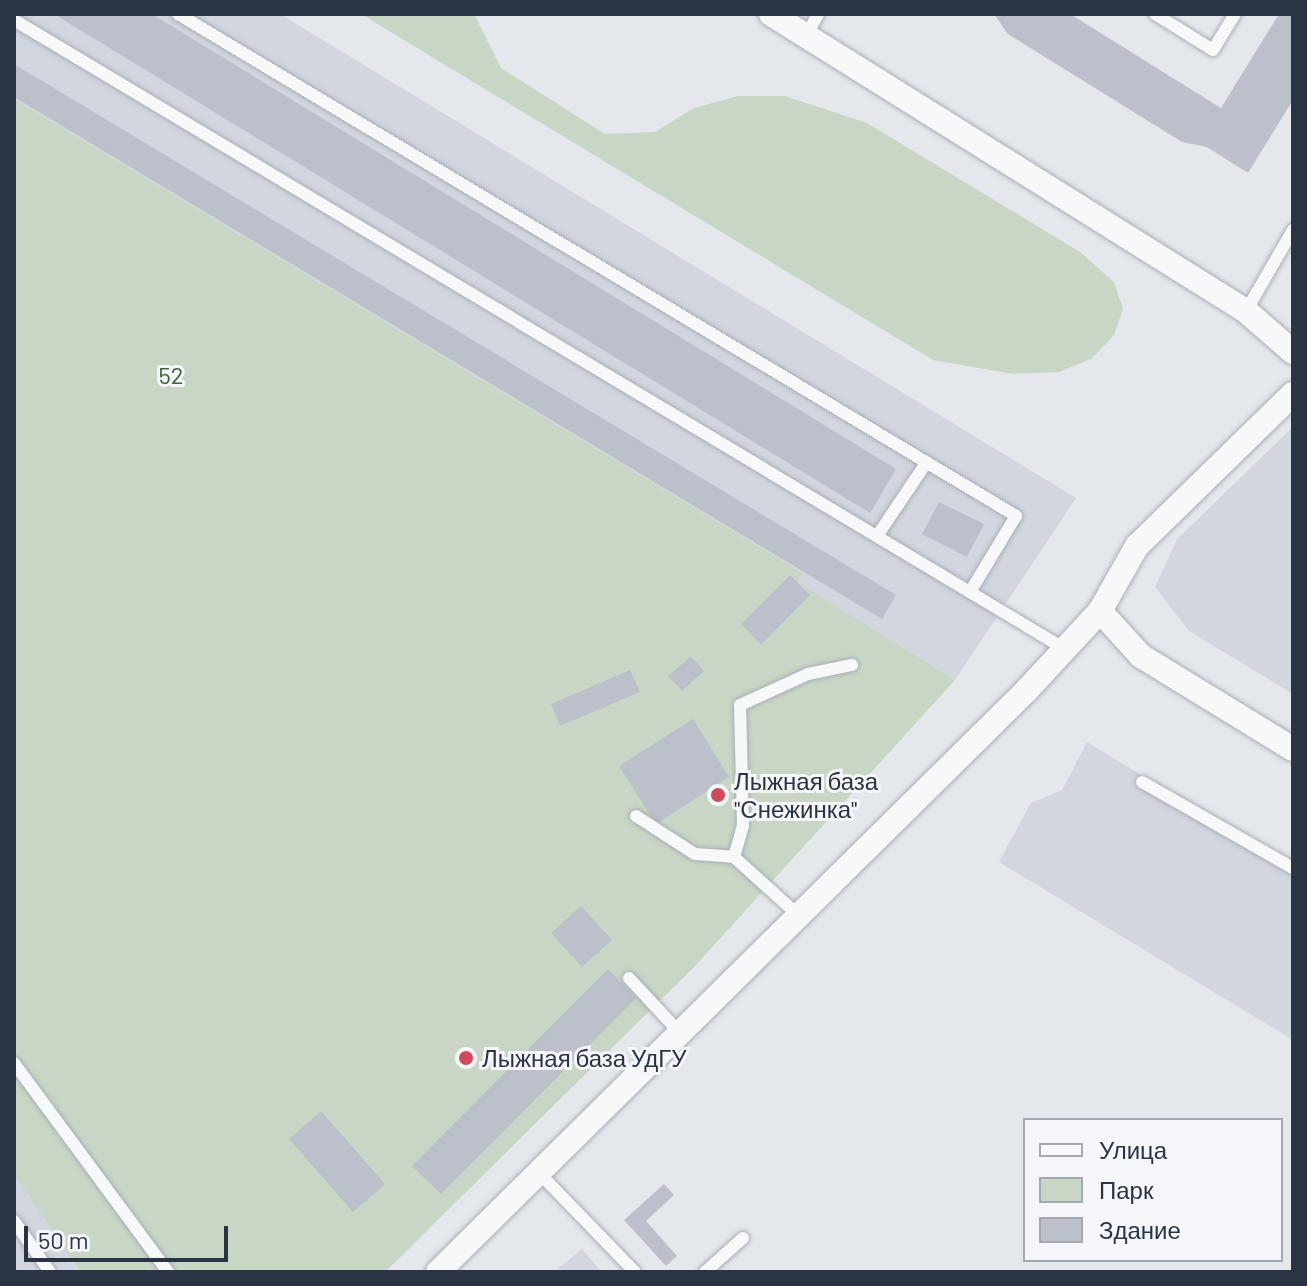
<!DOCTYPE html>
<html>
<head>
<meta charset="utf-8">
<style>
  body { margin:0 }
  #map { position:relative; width:1307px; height:1286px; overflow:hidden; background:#e4e7ec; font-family:Barlow,sans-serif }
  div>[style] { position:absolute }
  .built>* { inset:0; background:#d2d6de }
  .green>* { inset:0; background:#c9d6c5 }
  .building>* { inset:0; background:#bbc0ca }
  .roads { filter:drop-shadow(0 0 2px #a9aeb7) drop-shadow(0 0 2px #a9aeb7) }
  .lane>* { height:12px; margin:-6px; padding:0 6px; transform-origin:6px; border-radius:6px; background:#f7f8fa }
  .street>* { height:24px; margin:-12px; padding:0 12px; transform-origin:12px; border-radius:12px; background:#f7f8fa }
  .dots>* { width:22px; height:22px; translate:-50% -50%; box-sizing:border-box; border:4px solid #f4f6f9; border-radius:50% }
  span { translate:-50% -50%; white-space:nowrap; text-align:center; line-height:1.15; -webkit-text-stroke:6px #f4f6f9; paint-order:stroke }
  .park-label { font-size:24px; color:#3f6138 }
  .poi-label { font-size:24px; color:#2b3445 }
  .left { translate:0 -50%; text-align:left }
  .frame { position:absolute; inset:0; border:16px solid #2b3445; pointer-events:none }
  .legend { position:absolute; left:1023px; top:1118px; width:260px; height:144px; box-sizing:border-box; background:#f4f6f9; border:2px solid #a4a8b1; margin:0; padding:10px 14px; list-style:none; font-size:24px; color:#2b3445 }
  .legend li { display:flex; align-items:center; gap:16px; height:40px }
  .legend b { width:40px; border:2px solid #a4a8b1 }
  .scale { position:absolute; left:24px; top:1226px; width:204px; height:36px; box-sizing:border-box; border:4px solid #2b3445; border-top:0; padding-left:10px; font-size:24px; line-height:28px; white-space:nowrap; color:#2b3445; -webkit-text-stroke:6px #f4f6f9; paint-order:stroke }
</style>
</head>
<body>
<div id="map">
  <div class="built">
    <div style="clip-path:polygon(14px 14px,280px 14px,1076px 498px,955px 680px,797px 583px,803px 573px,778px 558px,14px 99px)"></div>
    <div style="clip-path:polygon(1293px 427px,1293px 694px,1189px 631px,1155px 587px,1177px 539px)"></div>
    <div style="clip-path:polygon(1087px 742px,1293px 867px,1293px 1040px,999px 862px,1031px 803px,1062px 790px)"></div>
    <div style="clip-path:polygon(14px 1173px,80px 1272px,14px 1272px)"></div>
    <div style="clip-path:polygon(582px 1249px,602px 1272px,554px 1272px)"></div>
  </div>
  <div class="green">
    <div style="clip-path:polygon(361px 14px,474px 14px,501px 68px,605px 134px,655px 132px,694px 108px,738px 96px,785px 96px,867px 123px,1080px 252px,1114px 282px,1123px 309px,1114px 335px,1091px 359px,1059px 372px,1013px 374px,933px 360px)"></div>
    <div style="clip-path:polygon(14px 99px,778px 558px,803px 573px,798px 583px,955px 680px,695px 966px,385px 1272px,80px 1272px,14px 1173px)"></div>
  </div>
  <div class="building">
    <div style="clip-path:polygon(54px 14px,152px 14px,896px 469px,870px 513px)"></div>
    <div style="clip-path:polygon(994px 14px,1070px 14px,1221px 108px,1279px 14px,1293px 14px,1293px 100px,1248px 173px,1207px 147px,1182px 142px,1008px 34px)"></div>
    <div style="clip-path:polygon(14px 64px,896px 595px,882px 619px,14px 97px)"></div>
    <div style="clip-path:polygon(939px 502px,984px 524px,967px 557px,922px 534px)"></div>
    <div style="clip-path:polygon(790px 575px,810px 595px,761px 645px,741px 624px)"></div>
    <div style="clip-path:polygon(691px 656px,704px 671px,682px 691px,668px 676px)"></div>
    <div style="clip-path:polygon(630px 670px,640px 692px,560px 726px,551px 704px)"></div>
    <div style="clip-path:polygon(693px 719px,729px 777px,656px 824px,619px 766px)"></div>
    <div style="clip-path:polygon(581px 906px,612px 940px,582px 967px,551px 933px)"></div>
    <div style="clip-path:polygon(608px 969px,636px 998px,441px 1194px,412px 1166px)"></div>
    <div style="clip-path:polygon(321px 1111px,385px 1184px,353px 1212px,289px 1139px)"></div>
    <div style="clip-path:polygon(664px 1184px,674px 1195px,646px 1221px,677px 1256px,666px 1266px,624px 1220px)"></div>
  </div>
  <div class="roads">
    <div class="lane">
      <div style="left:178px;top:14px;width:977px;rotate:30.92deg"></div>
      <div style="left:1016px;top:516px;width:89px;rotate:121.2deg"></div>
      <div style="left:1155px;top:14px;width:68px;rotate:31.8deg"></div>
      <div style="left:1213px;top:50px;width:42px;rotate:-58.6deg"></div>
      <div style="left:14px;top:20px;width:1225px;rotate:30.9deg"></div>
      <div style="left:806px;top:36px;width:25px;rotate:-61deg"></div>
      <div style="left:1246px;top:311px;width:94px;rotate:-59.9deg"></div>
      <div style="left:877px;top:536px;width:89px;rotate:-56deg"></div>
      <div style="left:1142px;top:782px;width:174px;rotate:29.7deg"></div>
      <div style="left:636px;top:816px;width:70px;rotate:32.8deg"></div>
      <div style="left:695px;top:854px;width:39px;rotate:4deg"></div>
      <div style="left:797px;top:914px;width:85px;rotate:-137.9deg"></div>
      <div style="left:734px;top:857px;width:32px;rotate:-74deg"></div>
      <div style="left:743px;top:826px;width:121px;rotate:-91.4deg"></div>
      <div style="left:740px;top:705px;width:75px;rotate:-24.5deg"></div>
      <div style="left:808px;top:674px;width:45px;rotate:-11.6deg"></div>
      <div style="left:629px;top:978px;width:75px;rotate:47.2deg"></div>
      <div style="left:14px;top:1063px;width:260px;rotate:53.6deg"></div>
      <div style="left:541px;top:1175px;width:135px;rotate:45.9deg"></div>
      <div style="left:14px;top:1221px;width:62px;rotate:54.8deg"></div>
      <div style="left:705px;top:1272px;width:51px;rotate:-41.8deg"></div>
    </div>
    <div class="street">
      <div style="left:771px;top:14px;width:560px;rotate:32.02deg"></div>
      <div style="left:1246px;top:311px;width:62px;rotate:41.1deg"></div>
      <div style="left:1100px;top:611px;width:61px;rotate:47.7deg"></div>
      <div style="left:1141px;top:656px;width:178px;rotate:31.5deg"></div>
      <div style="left:438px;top:1272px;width:827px;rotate:-44.66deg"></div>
      <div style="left:1026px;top:691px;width:109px;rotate:-47.2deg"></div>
      <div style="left:1100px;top:611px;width:75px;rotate:-60.4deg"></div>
      <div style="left:1137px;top:546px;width:218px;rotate:-44.3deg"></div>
    </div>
  </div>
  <div class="dots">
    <div style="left:718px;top:795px;background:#d1495b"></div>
    <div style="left:466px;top:1058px;background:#d1495b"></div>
  </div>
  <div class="park-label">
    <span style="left:171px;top:375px">52</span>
  </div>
  <div class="poi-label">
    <span class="left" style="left:734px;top:795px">Лыжная база<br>"Снежинка"</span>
    <span class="left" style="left:482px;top:1058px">Лыжная база УдГУ</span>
  </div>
  <div class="frame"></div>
  <ul class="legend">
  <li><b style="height:10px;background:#f7f8fa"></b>Улица</li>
  <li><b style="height:22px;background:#c9d6c5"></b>Парк</li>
  <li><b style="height:22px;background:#bbc0ca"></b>Здание</li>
  </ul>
  <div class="scale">50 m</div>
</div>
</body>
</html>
